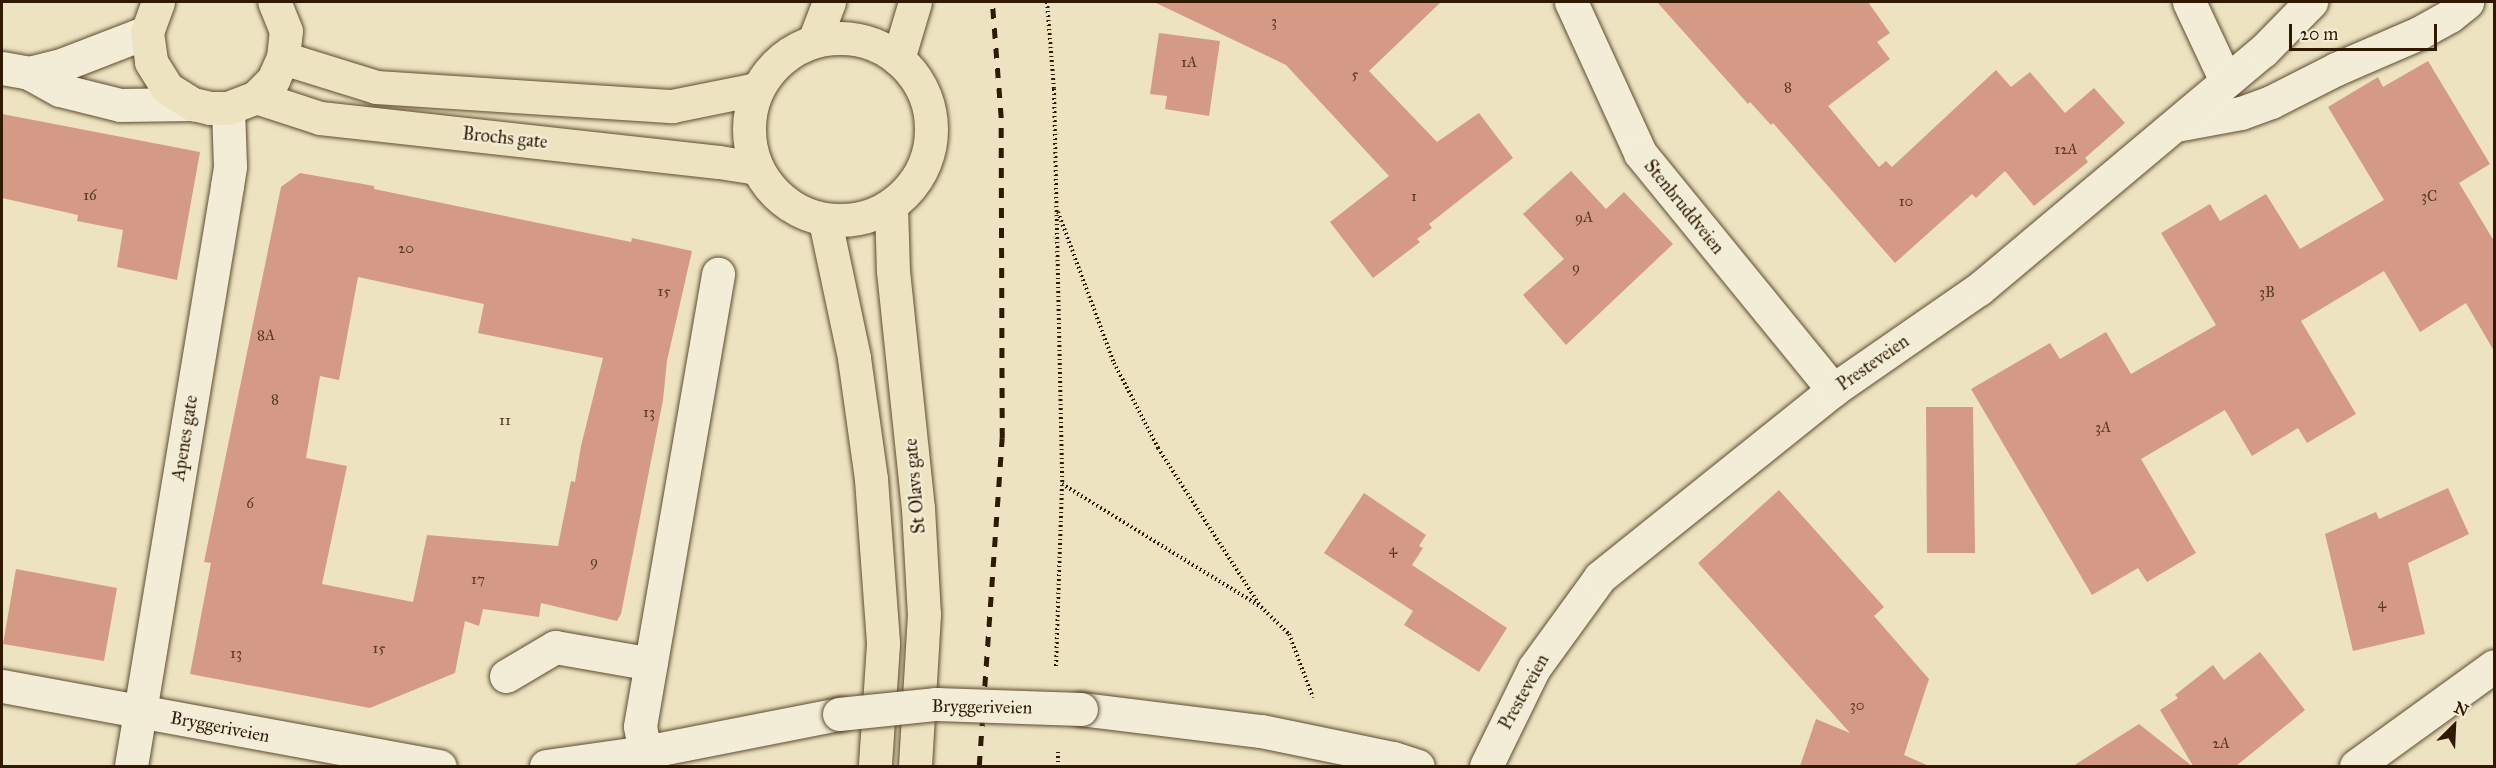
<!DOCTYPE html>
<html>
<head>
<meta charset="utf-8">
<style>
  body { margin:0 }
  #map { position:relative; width:2496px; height:768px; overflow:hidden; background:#ede3c1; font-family:"IM FELL Great Primer",serif }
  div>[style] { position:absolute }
  .building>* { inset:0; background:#d59a86 }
  .path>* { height:4px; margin-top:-2px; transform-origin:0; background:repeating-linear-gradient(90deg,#2f1a00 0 1.5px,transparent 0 4.5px) }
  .roads { filter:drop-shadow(0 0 2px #5e4c30) drop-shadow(0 0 2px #5e4c30) }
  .minor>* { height:33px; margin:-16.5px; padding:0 16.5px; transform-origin:16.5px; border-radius:16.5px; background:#f3edd7 }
  .major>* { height:33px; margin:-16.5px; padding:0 16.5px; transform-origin:16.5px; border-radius:16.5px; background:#ede3c1 }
  .highway>* { height:33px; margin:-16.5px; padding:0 16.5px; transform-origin:16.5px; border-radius:16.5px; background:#ede3c1 }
  .highway>.ring { margin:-16.5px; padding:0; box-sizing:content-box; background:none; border:33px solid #ede3c1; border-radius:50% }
  .rail>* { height:4.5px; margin-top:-2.25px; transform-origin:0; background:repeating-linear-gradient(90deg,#2f1a00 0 10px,transparent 0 20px) }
  .bridges { filter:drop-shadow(0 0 2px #5e4c30) drop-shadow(0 0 2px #5e4c30) }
  .minor-bridge>* { height:33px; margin:-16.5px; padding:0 16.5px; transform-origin:16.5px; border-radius:16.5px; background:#f3edd7 }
  span { translate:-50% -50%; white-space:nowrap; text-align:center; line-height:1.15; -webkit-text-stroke:4.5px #f3edd7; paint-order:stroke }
  .number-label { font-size:15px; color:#583a22 }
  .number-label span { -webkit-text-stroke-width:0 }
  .street-label { font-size:18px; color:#2f1a00 }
  .frame { position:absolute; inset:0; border:3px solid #2f1a00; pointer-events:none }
  .north { position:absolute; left:2424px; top:696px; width:60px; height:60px; -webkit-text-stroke:4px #f3edd7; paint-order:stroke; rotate:24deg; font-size:16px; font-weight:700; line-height:24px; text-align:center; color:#2f1a00 }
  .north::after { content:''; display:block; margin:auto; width:21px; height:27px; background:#2f1a00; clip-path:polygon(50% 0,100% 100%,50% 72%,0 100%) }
  .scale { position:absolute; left:2289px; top:24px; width:148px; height:27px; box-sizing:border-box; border:3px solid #2f1a00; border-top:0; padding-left:8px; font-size:18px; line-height:21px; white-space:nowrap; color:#2f1a00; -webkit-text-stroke:4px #f3edd7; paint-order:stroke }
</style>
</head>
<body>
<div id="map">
  <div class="building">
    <div style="clip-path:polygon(1154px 2px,1441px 2px,1369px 71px,1437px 142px,1479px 113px,1513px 158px,1429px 224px,1432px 228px,1417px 239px,1420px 242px,1373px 278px,1330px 222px,1389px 176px,1286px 65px)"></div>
    <div style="clip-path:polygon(1657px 2px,1868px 2px,1890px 33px,1877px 42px,1890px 59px,1828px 106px,1879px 167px,1886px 161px,1892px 167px,1996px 70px,2011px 87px,2030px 72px,2065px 113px,2094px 88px,2125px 123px,2085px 158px,2088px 162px,2034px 206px,2005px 171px,1976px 198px,1972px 194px,1895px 263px,1773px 123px,1771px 125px,1750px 102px,1748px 104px)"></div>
    <div style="clip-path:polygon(1159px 33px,1220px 41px,1209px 116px,1165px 109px,1167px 96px,1150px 94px)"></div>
    <div style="clip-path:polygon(2428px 61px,2490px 164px,2459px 183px,2494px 241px,2494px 351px,2466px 303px,2420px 332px,2384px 271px,2301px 321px,2356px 414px,2307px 443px,2298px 428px,2252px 456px,2225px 410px,2141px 459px,2196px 553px,2147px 582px,2138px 568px,2092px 595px,1971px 389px,2050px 343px,2060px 359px,2106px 332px,2131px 374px,2216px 325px,2161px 233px,2210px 204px,2220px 221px,2266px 194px,2300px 249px,2384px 200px,2328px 107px,2378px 77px,2383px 87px)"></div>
    <div style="clip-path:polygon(2px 114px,200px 152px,177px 280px,117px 267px,123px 230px,77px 221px,78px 215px,2px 198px)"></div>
    <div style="clip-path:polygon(1571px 171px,1606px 209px,1624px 192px,1673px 244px,1566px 345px,1523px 295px,1564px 259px,1523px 214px)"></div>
    <div style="clip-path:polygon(evenodd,300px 173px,374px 186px,374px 189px,631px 242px,632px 238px,692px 251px,667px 361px,663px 400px,621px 614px,617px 621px,541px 603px,539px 617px,483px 609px,479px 626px,465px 621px,455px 673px,370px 708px,190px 674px,211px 563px,204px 562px,281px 187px,300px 173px,358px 277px,484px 304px,478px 333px,603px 358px,581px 446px,575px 482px,571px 481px,558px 546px,427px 535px,413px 602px,322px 584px,347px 466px,306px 458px,320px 376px,339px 380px,358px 277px)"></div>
    <div style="clip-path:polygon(1926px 407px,1973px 407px,1975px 553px,1927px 553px)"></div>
    <div style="clip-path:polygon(2448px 488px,2469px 534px,2408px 563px,2425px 634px,2353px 651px,2325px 534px,2376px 512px,2379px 519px)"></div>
    <div style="clip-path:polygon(1779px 490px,1884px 607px,1874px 616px,1929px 679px,1904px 755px,1929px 766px,1800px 766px,1816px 719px,1850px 733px,1698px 563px)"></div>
    <div style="clip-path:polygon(1364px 493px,1426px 535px,1419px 546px,1423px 548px,1412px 565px,1507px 628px,1479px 672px,1404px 625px,1413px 611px,1324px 553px)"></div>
    <div style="clip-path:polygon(16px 569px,117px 588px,104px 661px,3px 644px)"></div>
    <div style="clip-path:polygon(2260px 652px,2305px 710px,2236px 766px,2193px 766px,2160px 710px,2178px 698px,2175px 695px,2213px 665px,2224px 680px)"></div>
    <div style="clip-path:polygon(2139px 724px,2192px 766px,2073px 766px)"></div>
  </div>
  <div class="path">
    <div style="left:1047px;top:2px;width:87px;rotate:85.4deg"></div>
    <div style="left:1054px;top:89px;width:395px;rotate:88.8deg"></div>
    <div style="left:1062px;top:484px;width:234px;rotate:31.7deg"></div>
    <div style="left:1261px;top:607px;width:39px;rotate:44deg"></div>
    <div style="left:1289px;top:634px;width:68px;rotate:69.4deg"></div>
    <div style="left:1058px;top:212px;width:161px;rotate:69.7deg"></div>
    <div style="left:1114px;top:363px;width:96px;rotate:62.6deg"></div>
    <div style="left:1158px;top:448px;width:186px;rotate:57.1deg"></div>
    <div style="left:1056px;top:666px;width:181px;rotate:-88.1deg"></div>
    <div style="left:1058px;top:752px;width:14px;rotate:90deg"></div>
  </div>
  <div class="roads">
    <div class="minor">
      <div style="left:1571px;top:2px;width:166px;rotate:65.4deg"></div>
      <div style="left:1640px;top:153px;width:306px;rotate:50.8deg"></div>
      <div style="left:2189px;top:2px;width:87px;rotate:64.9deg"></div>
      <div style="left:2px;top:68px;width:27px;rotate:10deg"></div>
      <div style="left:29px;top:73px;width:35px;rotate:29deg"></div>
      <div style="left:60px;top:90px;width:62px;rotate:14deg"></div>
      <div style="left:120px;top:105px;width:73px;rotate:-0.8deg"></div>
      <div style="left:29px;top:73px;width:36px;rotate:-14deg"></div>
      <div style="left:64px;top:64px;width:89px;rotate:-21.1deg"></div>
      <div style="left:2176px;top:125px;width:66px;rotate:-10.5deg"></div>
      <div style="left:2241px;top:113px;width:32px;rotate:-20deg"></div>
      <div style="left:2271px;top:102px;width:73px;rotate:-26.9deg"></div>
      <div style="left:2336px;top:69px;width:90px;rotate:-23.4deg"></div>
      <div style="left:2419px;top:33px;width:35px;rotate:-29deg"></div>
      <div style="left:2450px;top:16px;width:22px;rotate:-39deg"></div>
      <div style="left:506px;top:676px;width:57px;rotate:-30.6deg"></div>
      <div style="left:555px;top:647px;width:97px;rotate:10deg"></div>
      <div style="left:2px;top:686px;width:445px;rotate:10.4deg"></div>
      <div style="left:1081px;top:709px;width:181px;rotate:7deg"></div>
      <div style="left:1261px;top:731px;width:135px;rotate:11.6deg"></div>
      <div style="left:1393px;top:758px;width:26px;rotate:18deg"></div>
      <div style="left:645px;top:752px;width:26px;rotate:-101deg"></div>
      <div style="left:640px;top:726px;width:459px;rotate:-80.2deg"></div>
      <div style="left:131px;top:766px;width:588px;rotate:-80.6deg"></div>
      <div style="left:227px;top:186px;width:20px;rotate:-81deg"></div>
      <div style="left:230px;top:166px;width:58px;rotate:-92deg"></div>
      <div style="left:546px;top:766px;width:100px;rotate:-8deg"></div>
      <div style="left:645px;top:752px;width:198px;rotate:-11.1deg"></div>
      <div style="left:1486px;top:766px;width:109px;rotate:-63.9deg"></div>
      <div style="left:1534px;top:668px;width:112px;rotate:-54deg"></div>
      <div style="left:1600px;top:577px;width:299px;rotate:-38.7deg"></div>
      <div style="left:1833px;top:390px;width:178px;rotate:-34.7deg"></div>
      <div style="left:1979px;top:289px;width:371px;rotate:-40deg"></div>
      <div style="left:2263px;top:51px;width:69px;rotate:-45.6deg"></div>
      <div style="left:2356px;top:766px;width:170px;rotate:-35.9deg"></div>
    </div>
    <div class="major">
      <div style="left:158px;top:2px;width:32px;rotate:110deg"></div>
      <div style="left:147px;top:32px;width:30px;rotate:82deg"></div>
      <div style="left:151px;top:62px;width:31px;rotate:58deg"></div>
      <div style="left:167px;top:88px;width:31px;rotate:32deg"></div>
      <div style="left:193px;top:104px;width:17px;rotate:13deg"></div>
      <div style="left:210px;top:108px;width:18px"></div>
      <div style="left:228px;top:108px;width:30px;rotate:-21deg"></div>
      <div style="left:256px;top:97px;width:24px;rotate:-45deg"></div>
      <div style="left:273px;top:80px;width:24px;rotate:-66deg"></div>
      <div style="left:283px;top:58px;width:27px;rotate:-84deg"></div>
      <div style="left:286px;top:31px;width:31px;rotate:-112deg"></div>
      <div style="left:283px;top:58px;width:97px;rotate:17.3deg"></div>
      <div style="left:376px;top:87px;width:297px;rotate:3.7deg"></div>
      <div style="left:672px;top:106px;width:86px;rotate:-11.4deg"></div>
      <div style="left:256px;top:97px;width:67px;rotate:18.2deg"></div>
      <div style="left:320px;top:118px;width:401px;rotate:6.3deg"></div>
      <div style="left:719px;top:162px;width:38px;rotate:9deg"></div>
    </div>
    <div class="highway">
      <div class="ring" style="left:749px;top:38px;width:149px;height:149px"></div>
      <div style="left:814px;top:41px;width:42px;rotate:-69deg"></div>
      <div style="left:898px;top:59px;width:59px;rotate:-73.4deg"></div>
      <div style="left:891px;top:205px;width:66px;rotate:88.3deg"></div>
      <div style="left:893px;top:271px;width:238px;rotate:84deg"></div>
      <div style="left:918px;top:508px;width:106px;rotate:86.8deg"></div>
      <div style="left:924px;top:614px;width:152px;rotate:93.4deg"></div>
      <div style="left:825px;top:221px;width:140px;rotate:78deg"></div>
      <div style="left:854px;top:358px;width:122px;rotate:82deg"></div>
      <div style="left:871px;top:479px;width:165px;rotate:85.8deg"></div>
      <div style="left:883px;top:644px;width:122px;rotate:93.8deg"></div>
    </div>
  </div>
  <div class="rail">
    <div style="left:979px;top:766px;width:329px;rotate:-86deg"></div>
    <div style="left:1002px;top:438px;width:320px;rotate:-90.2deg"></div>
    <div style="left:1001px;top:118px;width:116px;rotate:-94.4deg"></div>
  </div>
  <div class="bridges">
    <div class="minor-bridge">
      <div style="left:839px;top:714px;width:98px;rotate:-5.9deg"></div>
      <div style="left:936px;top:704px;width:145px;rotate:2deg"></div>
    </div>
  </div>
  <div class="number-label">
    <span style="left:1274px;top:22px">3</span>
    <span style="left:1189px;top:63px">1A</span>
    <span style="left:1355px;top:75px">5</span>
    <span style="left:1788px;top:88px">8</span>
    <span style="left:2066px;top:150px">12A</span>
    <span style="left:90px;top:196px">16</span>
    <span style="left:1414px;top:197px">1</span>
    <span style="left:2429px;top:197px">3C</span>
    <span style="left:1906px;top:202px">10</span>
    <span style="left:1584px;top:218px">9A</span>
    <span style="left:406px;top:249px">20</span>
    <span style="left:1576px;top:268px">9</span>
    <span style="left:664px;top:292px">15</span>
    <span style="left:2267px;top:293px">3B</span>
    <span style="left:266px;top:336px">8A</span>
    <span style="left:275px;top:400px">8</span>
    <span style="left:649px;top:413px">13</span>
    <span style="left:505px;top:421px">11</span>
    <span style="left:2103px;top:428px">3A</span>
    <span style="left:250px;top:504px">6</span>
    <span style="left:1393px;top:550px">4</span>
    <span style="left:594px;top:562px">9</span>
    <span style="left:478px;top:580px">17</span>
    <span style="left:2382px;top:604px">4</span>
    <span style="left:379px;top:649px">15</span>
    <span style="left:236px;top:654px">13</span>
    <span style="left:1857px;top:706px">30</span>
    <span style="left:2221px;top:744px">2A</span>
  </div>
  <div class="street-label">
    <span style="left:505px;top:138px;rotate:6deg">Brochs gate</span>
    <span style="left:1684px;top:207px;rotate:51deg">Stenbruddveien</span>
    <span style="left:1873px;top:363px;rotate:-35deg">Presteveien</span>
    <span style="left:185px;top:438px;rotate:-81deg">Apenes gate</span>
    <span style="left:915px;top:486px;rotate:-95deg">St Olavs gate</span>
    <span style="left:1524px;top:692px;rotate:-61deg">Presteveien</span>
    <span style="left:982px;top:707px;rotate:1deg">Bryggeriveien</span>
    <span style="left:220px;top:727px;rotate:11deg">Bryggeriveien</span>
  </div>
  <div class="frame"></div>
  <div class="north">N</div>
  <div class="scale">20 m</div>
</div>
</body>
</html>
